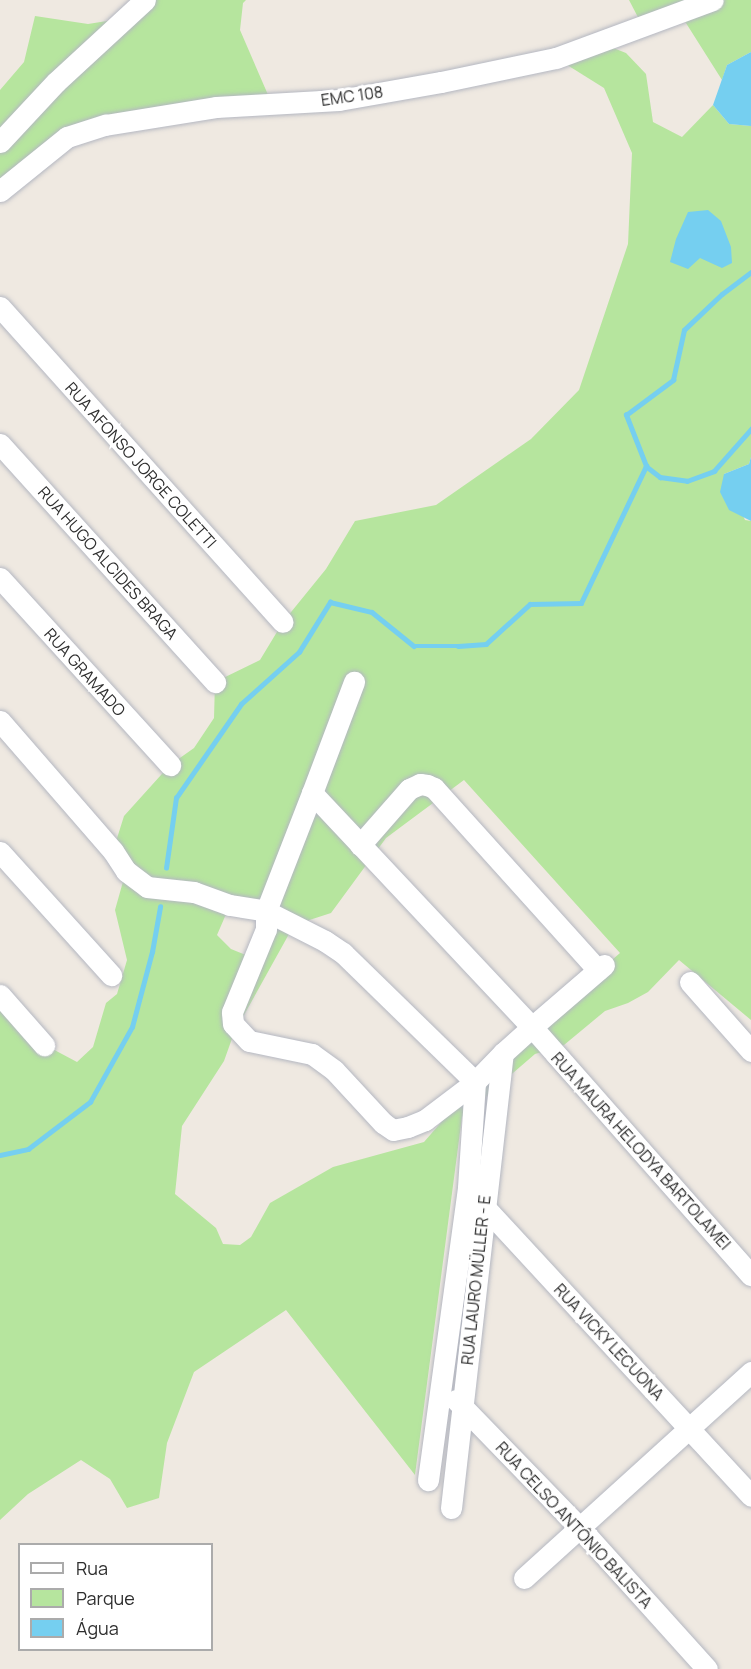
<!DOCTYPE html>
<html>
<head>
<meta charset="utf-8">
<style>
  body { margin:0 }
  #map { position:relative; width:751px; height:1669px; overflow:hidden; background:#efe9e1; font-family:Manrope,sans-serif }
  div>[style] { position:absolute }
  .green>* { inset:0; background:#b6e59e }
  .water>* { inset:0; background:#75cff0 }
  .stream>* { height:4.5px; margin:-2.25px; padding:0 2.25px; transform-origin:2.25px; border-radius:2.25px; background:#75cff0 }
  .roads { filter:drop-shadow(0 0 2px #b4b7c1) drop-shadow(0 0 2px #b4b7c1) }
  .minor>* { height:21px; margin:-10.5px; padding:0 10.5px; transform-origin:10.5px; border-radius:10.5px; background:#fff }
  span { translate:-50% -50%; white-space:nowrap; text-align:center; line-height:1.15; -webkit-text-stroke:6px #fff; paint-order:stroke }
  .street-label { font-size:16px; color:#2e2e2e }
  .legend { position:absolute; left:18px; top:1543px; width:195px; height:108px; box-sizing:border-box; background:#fff; border:2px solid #ababab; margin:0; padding:8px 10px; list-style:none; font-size:18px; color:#2e2e2e }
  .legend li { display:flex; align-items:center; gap:12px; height:30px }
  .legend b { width:30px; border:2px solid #ababab }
</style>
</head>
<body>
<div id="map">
  <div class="green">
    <div style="clip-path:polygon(145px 0,246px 0,243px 3px,240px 30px,272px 104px,105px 125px,0 191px,0 90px,24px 62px,35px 16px,88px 24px,126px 18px)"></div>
    <div style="clip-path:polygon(629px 0,751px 0,751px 52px,727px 65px,722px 80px,679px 12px,642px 25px)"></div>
    <div style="clip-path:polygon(evenodd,598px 42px,626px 53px,646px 74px,653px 122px,682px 137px,713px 105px,729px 124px,751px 126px,751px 457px,749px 464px,724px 474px,745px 520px,751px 521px,751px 1020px,679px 960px,648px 992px,628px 1003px,605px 1011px,564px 1045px,535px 1054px,462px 1117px,415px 1475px,286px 1310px,194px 1372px,167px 1443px,159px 1498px,127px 1508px,110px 1479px,81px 1460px,28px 1494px,0 1520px,0 995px,45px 1045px,77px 1062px,93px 1047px,106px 1003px,117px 994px,127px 960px,115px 910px,126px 871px,113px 851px,124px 816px,170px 765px,194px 748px,214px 718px,215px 682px,260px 660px,283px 622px,326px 569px,355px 521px,436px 505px,531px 439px,579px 390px,628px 244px,632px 153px,604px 88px,556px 58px,598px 42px,464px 780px,620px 953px,490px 1066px,424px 1142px,333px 1167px,270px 1203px,251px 1237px,240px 1245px,223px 1244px,216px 1228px,175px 1194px,182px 1126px,224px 1061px,234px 1033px,294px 925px,331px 913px,386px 838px,464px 780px,598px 42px,230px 905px,276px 916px,253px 958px,231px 949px,217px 935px,230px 905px)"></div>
  </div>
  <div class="water">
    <div style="clip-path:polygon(751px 52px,751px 126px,729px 124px,713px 105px,727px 65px)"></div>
    <div style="clip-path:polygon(708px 210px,721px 221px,731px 247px,732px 263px,722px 268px,700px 258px,688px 269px,670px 262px,676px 239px,688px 212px)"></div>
    <div style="clip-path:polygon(751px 457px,751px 521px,729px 510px,720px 492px,724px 474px,749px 464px)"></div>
  </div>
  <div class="stream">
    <div style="left:646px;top:466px;width:18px;rotate:38deg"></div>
    <div style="left:660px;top:477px;width:27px;rotate:8deg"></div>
    <div style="left:687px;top:481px;width:29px;rotate:-20deg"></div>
    <div style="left:714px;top:471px;width:56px;rotate:-48.6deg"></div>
    <div style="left:166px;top:868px;width:71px;rotate:-81.9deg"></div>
    <div style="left:176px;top:798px;width:114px;rotate:-55.3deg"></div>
    <div style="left:241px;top:704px;width:78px;rotate:-41.9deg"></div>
    <div style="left:299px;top:652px;width:59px;rotate:-58.2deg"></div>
    <div style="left:330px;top:602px;width:43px;rotate:13.4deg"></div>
    <div style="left:372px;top:612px;width:54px;rotate:39deg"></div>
    <div style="left:414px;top:646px;width:44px"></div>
    <div style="left:458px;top:646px;width:28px;rotate:-4deg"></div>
    <div style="left:486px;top:644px;width:59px;rotate:-42.3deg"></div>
    <div style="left:530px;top:604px;width:51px;rotate:-1.1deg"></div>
    <div style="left:581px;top:603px;width:152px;rotate:-64.6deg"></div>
    <div style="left:646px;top:466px;width:55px;rotate:-111.4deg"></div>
    <div style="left:626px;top:415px;width:59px;rotate:-36.7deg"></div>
    <div style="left:673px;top:380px;width:51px;rotate:-77.6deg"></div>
    <div style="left:684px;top:330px;width:52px;rotate:-43.5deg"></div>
    <div style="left:722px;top:294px;width:36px;rotate:-37deg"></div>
    <div style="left:0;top:1155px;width:29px;rotate:-12deg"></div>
    <div style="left:28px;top:1149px;width:78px;rotate:-37.2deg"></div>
    <div style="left:90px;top:1102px;width:86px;rotate:-60.8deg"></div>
    <div style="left:132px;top:1027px;width:78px;rotate:-75.1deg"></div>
    <div style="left:152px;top:952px;width:46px;rotate:-79.9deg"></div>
  </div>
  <div class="roads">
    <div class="minor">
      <div style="left:0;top:142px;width:82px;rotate:-47deg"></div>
      <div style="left:56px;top:82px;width:121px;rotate:-42.7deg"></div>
      <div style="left:0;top:191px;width:86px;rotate:-38.9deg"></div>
      <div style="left:67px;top:137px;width:40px;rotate:-18deg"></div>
      <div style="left:105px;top:125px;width:112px;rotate:-9.2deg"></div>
      <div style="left:216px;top:107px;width:123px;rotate:-3.3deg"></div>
      <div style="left:339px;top:100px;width:104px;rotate:-10deg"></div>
      <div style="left:441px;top:82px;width:117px;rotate:-11.8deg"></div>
      <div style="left:556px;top:58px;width:167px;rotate:-20.3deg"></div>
      <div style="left:0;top:307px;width:423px;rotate:48.1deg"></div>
      <div style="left:0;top:444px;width:321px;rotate:47.9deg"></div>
      <div style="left:0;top:578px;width:253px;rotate:47.7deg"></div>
      <div style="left:0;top:721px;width:172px;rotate:49deg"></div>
      <div style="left:113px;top:851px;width:24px;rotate:57deg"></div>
      <div style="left:126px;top:871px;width:26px;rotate:37deg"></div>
      <div style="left:147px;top:887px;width:47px;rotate:6.1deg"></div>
      <div style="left:194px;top:892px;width:38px;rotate:20deg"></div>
      <div style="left:230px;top:905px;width:36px;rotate:9deg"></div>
      <div style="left:266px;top:911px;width:66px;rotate:27deg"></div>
      <div style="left:325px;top:941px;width:22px;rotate:34deg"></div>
      <div style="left:343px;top:953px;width:185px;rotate:44.3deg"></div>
      <div style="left:475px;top:1082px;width:106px;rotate:93.8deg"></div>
      <div style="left:468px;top:1188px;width:295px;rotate:97.8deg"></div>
      <div style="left:312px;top:793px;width:119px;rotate:-69.3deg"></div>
      <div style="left:360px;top:845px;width:74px;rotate:-48.8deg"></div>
      <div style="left:409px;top:789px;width:12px;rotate:-24deg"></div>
      <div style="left:420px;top:784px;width:7px;rotate:8deg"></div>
      <div style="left:427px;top:785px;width:8px;rotate:23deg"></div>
      <div style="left:434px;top:788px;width:245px;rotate:48deg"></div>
      <div style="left:0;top:852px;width:166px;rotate:47.9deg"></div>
      <div style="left:604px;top:965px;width:95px;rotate:139.3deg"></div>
      <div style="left:532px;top:1027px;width:39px;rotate:138deg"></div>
      <div style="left:503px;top:1053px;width:40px;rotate:134deg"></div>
      <div style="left:475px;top:1082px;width:63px;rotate:142.8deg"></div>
      <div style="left:425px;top:1120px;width:18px;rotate:158deg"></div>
      <div style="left:408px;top:1127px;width:15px;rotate:169deg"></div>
      <div style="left:393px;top:1130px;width:12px;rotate:-145deg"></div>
      <div style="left:383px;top:1123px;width:72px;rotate:-132.8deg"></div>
      <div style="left:334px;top:1070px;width:27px;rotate:-144deg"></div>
      <div style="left:312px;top:1054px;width:64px;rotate:-168.3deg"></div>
      <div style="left:249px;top:1041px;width:23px;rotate:-133deg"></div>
      <div style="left:233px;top:1024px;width:12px;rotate:-95deg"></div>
      <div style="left:232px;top:1012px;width:90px;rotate:-67.7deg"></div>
      <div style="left:266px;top:929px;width:18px;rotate:-90deg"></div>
      <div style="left:266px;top:911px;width:127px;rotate:-68.7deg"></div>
      <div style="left:312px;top:793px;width:321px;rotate:46.8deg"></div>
      <div style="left:532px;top:1027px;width:331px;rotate:48.6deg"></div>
      <div style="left:690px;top:982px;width:92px;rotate:48.5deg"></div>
      <div style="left:0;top:995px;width:67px;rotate:48.7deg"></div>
      <div style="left:479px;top:1201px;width:401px;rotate:47.3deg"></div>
      <div style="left:456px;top:1400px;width:180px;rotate:45.9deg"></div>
      <div style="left:581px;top:1529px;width:188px;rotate:48deg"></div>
      <div style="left:451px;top:1508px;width:458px;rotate:-83.5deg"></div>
      <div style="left:524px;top:1578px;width:307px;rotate:-42.2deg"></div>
    </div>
  </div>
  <div class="street-label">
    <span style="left:352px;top:96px;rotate:-8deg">EMC 108</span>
    <span style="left:141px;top:465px;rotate:48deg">RUA AFONSO JORGE COLETTI</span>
    <span style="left:108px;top:563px;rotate:48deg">RUA HUGO ALCIDES BRAGA</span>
    <span style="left:85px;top:672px;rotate:48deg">RUA GRAMADO</span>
    <span style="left:641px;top:1151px;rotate:48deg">RUA MAURA HELODYA BARTOLAMEI</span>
    <span style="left:476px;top:1280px;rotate:-84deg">RUA LAURO MÜLLER - E</span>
    <span style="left:609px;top:1342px;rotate:47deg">RUA VICKY LECUONA</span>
    <span style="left:574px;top:1525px;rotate:47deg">RUA CELSO ANTÔNIO BALISTA</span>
  </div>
  <ul class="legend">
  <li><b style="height:8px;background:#fff"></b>Rua</li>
  <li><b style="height:16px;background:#b6e59e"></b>Parque</li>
  <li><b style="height:16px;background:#75cff0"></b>Água</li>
  </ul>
</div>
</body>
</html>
